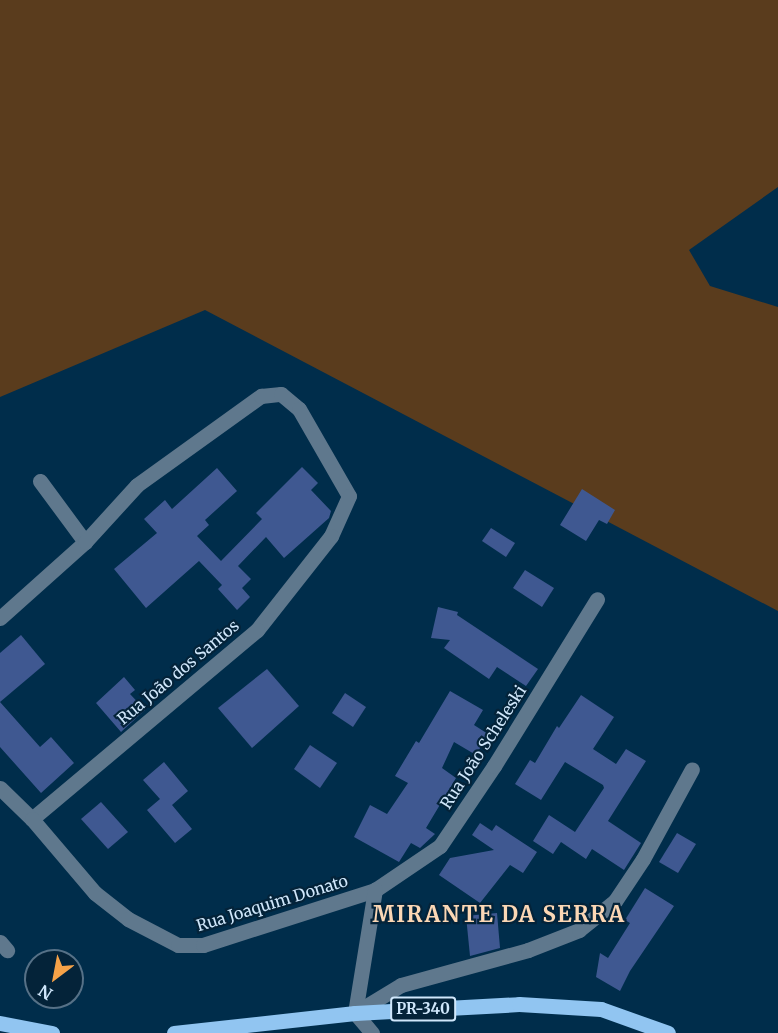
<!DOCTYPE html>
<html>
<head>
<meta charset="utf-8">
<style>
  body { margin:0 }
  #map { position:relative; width:778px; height:1033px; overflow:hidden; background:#002d4b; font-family:Merriweather,serif }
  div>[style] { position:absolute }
  .green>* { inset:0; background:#5a3c1d }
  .building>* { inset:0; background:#3f5891 }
  .minor>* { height:15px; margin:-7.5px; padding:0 7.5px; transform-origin:7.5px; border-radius:7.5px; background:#5f788d }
  .major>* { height:15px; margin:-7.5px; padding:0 7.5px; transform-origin:7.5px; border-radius:7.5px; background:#91c5f1 }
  span { translate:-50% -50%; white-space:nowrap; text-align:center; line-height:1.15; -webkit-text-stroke:4.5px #042339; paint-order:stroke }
  .shield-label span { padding:2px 4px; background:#042339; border:2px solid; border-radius:4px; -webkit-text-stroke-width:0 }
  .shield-label { font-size:15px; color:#d0e7fb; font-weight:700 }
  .street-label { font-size:16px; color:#d0e7fb }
  .district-label { font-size:22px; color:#fbd7b5; font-weight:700; letter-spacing:1.5px }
  .north { position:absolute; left:24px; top:949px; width:60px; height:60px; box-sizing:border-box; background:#042339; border:2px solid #567187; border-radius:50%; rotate:212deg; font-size:16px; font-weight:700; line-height:24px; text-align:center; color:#d0e7fb }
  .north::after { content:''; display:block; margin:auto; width:21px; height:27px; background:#f6a248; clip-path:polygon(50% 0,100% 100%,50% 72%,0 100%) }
</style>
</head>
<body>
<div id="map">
  <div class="green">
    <div style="clip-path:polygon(0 0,778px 0,778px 187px,689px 250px,710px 286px,778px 307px,778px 611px,205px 310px,0 397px)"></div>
  </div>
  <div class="building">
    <div style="clip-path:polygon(302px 467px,318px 483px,311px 490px,331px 511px,329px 518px,284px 558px,266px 537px,238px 566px,251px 579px,242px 588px,250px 597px,237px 610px,218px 589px,222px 585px,199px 561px,146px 608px,114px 569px,157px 533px,144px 519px,165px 500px,172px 509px,217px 468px,237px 491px,205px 520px,209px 525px,197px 536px,221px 561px,262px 519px,256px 513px)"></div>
    <div style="clip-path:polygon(582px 489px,615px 510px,607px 524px,599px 520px,586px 541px,560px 525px)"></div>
    <div style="clip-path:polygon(491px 528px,515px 543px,506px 557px,482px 541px)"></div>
    <div style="clip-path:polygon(525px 570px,554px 588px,542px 607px,513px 588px)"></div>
    <div style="clip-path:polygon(438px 607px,458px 612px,457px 615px,538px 669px,526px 686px,497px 667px,489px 679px,444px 648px,450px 640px,431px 638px)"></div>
    <div style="clip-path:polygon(21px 635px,45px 664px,0 702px,0 653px)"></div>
    <div style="clip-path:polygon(267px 669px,299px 706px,252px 748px,218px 708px)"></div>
    <div style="clip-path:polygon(124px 677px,135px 690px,130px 694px,145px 710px,121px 732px,96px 703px)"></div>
    <div style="clip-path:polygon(450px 691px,483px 710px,474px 725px,488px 734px,476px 755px,454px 742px,442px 768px,456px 778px,426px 828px,435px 834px,420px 848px,411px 843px,399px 862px,354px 837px,370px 805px,387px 814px,408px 783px,395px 776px,416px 741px,419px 743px)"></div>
    <div style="clip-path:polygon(345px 693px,366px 707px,353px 727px,332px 713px)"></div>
    <div style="clip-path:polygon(581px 695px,614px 717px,593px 749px,616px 764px,626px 749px,646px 761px,608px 821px,641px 843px,624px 870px,592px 849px,586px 859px,561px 842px,553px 854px,533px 841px,549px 815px,575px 832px,604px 788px,603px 785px,565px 762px,541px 800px,515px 784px,530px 760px,535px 763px,557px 726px,559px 728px)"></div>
    <div style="clip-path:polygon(0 702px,40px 747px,51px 737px,74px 763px,41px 793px,0 747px)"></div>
    <div style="clip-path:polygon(310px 745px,337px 763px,320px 788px,294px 769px)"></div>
    <div style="clip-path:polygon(164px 762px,188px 791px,172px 805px,192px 829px,175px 843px,147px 810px,160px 799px,143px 780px)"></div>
    <div style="clip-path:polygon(101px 802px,128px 832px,108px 849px,81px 819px)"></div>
    <div style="clip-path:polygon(480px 823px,492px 831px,496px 825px,537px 852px,523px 873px,510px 865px,480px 903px,439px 875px,450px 858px,494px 850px,472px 835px)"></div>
    <div style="clip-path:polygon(677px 833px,696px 844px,678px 873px,659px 862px)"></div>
    <div style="clip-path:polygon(645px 888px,674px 906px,630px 971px,620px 991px,596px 977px,600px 953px,608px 958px,630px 923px,625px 920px)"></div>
    <div style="clip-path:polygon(497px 913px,500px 948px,470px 956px,466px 916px)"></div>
  </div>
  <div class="minor">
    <div style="left:40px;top:481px;width:76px;rotate:53.6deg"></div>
    <div style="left:0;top:618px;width:114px;rotate:-41.8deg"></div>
    <div style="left:85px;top:542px;width:77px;rotate:-47.6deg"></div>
    <div style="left:137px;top:485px;width:153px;rotate:-35.7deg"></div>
    <div style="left:261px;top:396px;width:20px;rotate:-6deg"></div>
    <div style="left:281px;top:394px;width:23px;rotate:40deg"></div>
    <div style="left:299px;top:409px;width:100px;rotate:60.1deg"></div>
    <div style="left:349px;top:496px;width:44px;rotate:114.2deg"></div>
    <div style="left:331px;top:536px;width:120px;rotate:128.2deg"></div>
    <div style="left:257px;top:630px;width:294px;rotate:140deg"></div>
    <div style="left:0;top:788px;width:45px;rotate:44.1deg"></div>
    <div style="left:32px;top:819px;width:97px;rotate:49.6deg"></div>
    <div style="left:95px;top:893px;width:42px;rotate:38.2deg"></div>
    <div style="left:128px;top:919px;width:56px;rotate:27.5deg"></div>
    <div style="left:178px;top:945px;width:25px"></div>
    <div style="left:203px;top:945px;width:181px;rotate:-17.7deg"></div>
    <div style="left:375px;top:890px;width:78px;rotate:-34.1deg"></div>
    <div style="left:440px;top:846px;width:97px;rotate:-56deg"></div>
    <div style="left:494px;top:766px;width:196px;rotate:-58.3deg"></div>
    <div style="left:0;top:942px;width:11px;rotate:49deg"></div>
    <div style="left:355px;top:1013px;width:54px;rotate:-31.3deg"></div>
    <div style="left:401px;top:985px;width:132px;rotate:-15.4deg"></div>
    <div style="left:528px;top:950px;width:55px;rotate:-21.4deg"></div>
    <div style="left:579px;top:930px;width:46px;rotate:-38.9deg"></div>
    <div style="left:615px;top:901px;width:50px;rotate:-56.3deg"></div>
    <div style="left:643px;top:859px;width:102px;rotate:-61.4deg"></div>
    <div style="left:372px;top:1033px;width:26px;rotate:-130deg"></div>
    <div style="left:355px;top:1013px;width:125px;rotate:-80.8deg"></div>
  </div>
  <div class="major">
    <div style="left:0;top:1023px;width:53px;rotate:10.9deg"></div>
    <div style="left:174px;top:1033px;width:182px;rotate:-6.3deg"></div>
    <div style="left:355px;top:1013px;width:164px;rotate:-3.1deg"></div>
    <div style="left:519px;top:1004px;width:82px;rotate:3.5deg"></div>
    <div style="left:601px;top:1009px;width:71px;rotate:19.7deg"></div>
  </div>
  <div class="shield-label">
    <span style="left:423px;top:1009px">PR-340</span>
  </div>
  <div class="street-label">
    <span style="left:178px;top:672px;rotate:-40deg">Rua João dos Santos</span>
    <span style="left:483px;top:747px;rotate:-57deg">Rua João Scheleski</span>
    <span style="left:272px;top:903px;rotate:-17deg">Rua Joaquim Donato</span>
  </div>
  <div class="district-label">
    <span style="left:499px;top:915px">MIRANTE DA SERRA</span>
  </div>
  <div class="north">N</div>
</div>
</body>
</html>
